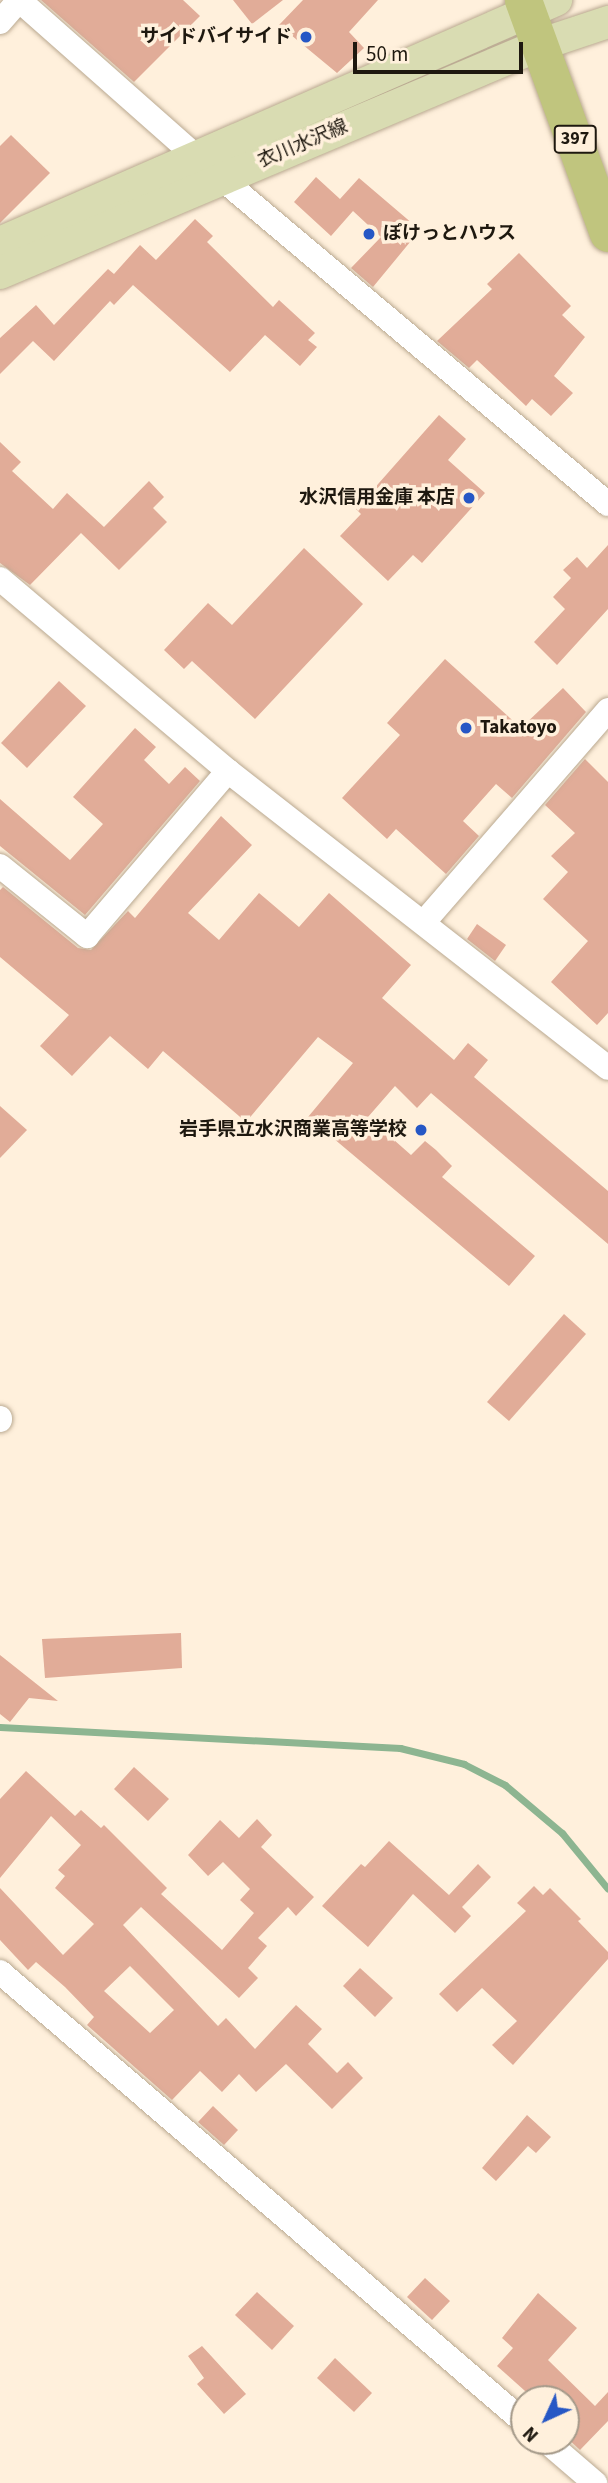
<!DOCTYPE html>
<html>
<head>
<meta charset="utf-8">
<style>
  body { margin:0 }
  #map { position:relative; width:608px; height:2483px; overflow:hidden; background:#fff0dc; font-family:"Source Sans 3","Noto Sans JP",sans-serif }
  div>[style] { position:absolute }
  .stream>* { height:7px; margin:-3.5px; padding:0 3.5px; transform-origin:3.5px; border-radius:3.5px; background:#8db591 }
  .building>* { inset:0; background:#e1ac98 }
  .roads { filter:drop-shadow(0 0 2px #baa991) drop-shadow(0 0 2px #baa991) }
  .minor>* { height:24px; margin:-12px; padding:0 12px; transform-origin:12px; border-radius:12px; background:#fff }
  .major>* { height:32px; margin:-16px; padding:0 16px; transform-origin:16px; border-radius:16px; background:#d9dcb2 }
  .highway>* { height:37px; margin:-18.5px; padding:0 18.5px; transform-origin:18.5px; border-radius:18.5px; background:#c0c57e }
  .dots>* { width:19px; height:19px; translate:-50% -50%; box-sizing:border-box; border:4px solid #fff0dc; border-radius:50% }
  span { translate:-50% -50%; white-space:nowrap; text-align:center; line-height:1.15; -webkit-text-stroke:7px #fff0dc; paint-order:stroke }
  .shield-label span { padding:2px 5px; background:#fff0dc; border:2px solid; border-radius:5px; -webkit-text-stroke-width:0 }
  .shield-label { font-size:18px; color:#1e180f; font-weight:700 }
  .poi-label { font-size:19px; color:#1e180f; font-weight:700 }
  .right { translate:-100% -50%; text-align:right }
  .left { translate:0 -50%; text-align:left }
  .street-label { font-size:19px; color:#1e180f }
  .north { position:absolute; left:510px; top:2385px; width:70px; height:70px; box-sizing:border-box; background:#fff0dc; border:2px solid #a59a8a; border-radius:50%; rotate:225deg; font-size:19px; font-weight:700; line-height:28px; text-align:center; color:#1e180f }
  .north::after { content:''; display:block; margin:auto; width:24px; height:32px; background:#2657c5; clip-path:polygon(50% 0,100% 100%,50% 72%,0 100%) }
  .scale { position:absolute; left:353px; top:42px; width:170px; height:32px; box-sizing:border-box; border:4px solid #1e180f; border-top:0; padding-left:9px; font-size:21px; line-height:24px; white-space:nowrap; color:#1e180f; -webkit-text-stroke:5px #fff0dc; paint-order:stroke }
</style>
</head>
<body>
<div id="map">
  <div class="stream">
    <div style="left:0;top:1727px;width:401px;rotate:3deg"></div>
    <div style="left:400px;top:1748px;width:66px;rotate:14deg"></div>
    <div style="left:464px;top:1764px;width:46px;rotate:27.1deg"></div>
    <div style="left:505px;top:1785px;width:75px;rotate:40.1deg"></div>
    <div style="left:562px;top:1833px;width:72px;rotate:50.6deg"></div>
  </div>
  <div class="building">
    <div style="clip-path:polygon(41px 0,183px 0,200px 16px,134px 82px)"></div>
    <div style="clip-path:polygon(233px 0,283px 0,252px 24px)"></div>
    <div style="clip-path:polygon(303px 0,378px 0,349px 32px,364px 48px,337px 73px,279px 25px)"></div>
    <div style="clip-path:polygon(11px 135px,50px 173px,0 223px,0 146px)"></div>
    <div style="clip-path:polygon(316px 177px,340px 199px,359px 178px,420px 230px,373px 287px,351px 268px,381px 237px,353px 211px,331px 236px,294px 202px)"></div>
    <div style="clip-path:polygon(195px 219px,213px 236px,207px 242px,273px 307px,279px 300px,315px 333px,308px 340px,317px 347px,300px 366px,265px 335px,230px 372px,133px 285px,114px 305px,110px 301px,54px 361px,33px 341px,0 374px,0 338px,36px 305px,54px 325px,108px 269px,114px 274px,140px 245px,156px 260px)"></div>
    <div style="clip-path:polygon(519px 253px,571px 306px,562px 315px,585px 337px,554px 376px,573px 393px,551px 416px,532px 399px,526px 406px,477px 360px,469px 368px,437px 341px,492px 289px,487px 284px)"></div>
    <div style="clip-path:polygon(439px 415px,466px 439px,448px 460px,485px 493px,422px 563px,413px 555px,388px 581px,340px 536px,361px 514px,356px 509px)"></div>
    <div style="clip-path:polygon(0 442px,21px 462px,12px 471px,53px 509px,67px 493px,104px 527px,149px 481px,164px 497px,153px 508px,167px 522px,119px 570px,81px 533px,30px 585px,0 563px)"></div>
    <div style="clip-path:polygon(608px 545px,608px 609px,557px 665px,534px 642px,565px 609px,553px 597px,571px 578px,563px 570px,577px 557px,587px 568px)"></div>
    <div style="clip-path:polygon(304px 548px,363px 604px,255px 719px,192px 661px,184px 669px,164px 650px,208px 603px,232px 625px)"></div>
    <div style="clip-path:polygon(445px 659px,521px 728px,563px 688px,586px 712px,512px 798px,496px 784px,463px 821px,479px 836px,446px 874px,396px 829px,387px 839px,342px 798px,400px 735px,387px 723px)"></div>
    <div style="clip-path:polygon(59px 681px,86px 706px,27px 768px,1px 743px)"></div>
    <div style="clip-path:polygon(135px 728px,156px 747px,144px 760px,169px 784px,185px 767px,200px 781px,85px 915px,0 846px,0 799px,70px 860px,103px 824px,73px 797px)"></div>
    <div style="clip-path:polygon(585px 759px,608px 782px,608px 1013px,597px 1025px,551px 982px,588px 941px,543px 899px,568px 872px,551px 856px,575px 833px,545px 805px)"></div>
    <div style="clip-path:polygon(221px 816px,252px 845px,188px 913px,219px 940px,259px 893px,299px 927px,329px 893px,411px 965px,382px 998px,454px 1060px,468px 1043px,488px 1060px,474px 1077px,608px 1191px,608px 1244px,431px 1093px,417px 1108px,395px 1086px,368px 1117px,411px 1155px,425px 1141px,436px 1150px,452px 1166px,442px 1177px,535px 1256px,509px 1286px,308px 1117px,353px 1063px,318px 1037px,246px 1122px,163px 1051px,148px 1069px,110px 1036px,72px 1076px,40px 1046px,69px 1015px,0 957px,0 890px,3px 887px,78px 948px,91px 950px,128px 911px,135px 918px)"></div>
    <div style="clip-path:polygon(477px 924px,506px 945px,495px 961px,467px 939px)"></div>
    <div style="clip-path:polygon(0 1106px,27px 1130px,0 1158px)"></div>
    <div style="clip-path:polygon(564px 1314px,586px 1334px,509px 1421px,487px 1402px)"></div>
    <div style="clip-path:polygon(181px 1633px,182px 1668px,45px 1678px,42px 1639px)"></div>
    <div style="clip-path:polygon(0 1655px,58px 1701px,29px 1698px,10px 1722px,0 1714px)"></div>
    <div style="clip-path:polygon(134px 1767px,169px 1799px,148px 1821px,114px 1789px)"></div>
    <div style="clip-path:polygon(evenodd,26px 1771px,75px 1816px,81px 1810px,101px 1828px,104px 1825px,167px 1888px,161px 1894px,222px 1950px,254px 1913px,240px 1900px,250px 1889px,223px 1862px,208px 1876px,188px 1855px,220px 1820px,239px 1838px,257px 1819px,272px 1835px,261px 1847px,314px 1897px,296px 1916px,288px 1907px,258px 1938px,267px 1946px,248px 1968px,258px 1978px,239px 1998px,141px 1907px,123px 1925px,218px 2026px,226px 2018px,255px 2049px,296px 2005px,322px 2029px,308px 2044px,337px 2073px,348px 2062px,363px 2078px,332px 2109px,286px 2064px,256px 2092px,239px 2074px,222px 2092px,200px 2071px,172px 2100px,87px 2025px,94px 2017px,65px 1987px,36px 1962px,28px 1970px,0 1940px,0 1888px,63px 1955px,94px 1924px,55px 1888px,65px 1876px,58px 1870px,81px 1845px,51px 1816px,0 1878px,0 1799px,26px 1771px,130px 1966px,174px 2010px,150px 2033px,104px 1991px,130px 1966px)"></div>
    <div style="clip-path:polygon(389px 1841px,449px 1895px,478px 1864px,491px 1877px,462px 1907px,471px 1916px,455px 1933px,413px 1894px,368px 1947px,322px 1906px,361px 1864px,365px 1867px)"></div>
    <div style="clip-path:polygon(534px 1886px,543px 1895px,550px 1888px,581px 1919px,578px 1921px,608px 1952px,608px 1959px,513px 2065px,492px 2045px,517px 2021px,482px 1988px,457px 2012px,439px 1994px,526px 1911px,517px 1903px)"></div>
    <div style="clip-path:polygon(360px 1968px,393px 1998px,375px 2017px,343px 1986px)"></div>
    <div style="clip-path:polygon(213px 2106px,238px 2130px,224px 2145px,198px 2122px)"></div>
    <div style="clip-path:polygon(527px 2115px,551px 2137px,536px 2153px,528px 2146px,496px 2181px,482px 2168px)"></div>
    <div style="clip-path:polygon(425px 2278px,450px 2301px,432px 2320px,407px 2297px)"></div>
    <div style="clip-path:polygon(257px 2292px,294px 2326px,272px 2350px,235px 2315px)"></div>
    <div style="clip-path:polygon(538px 2293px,577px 2328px,548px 2360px,595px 2406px,608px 2392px,608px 2421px,580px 2450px,566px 2437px,566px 2399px,534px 2399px,497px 2366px,513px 2348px,502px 2338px)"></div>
    <div style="clip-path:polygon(202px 2346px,246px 2394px,224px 2414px,197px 2384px,204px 2378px,188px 2356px)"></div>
    <div style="clip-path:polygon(335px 2358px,372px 2393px,354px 2412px,317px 2378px)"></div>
  </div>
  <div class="roads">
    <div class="minor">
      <div style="left:19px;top:0;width:234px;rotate:41.5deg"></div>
      <div style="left:0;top:22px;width:29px;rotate:-49deg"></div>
      <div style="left:221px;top:178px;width:506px;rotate:40.11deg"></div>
      <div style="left:0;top:579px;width:298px;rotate:40.1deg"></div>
      <div style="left:228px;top:771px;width:482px;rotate:38deg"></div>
      <div style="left:0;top:866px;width:112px;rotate:38.8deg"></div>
      <div style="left:87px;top:936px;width:217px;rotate:-49.5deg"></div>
      <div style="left:424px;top:922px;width:281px;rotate:-49deg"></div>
      <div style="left:0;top:1418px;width:2px;rotate:90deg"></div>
      <div style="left:0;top:1972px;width:691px;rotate:40.66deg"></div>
      <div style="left:546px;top:2441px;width:65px;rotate:40.6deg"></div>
    </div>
    <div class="major">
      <div style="left:0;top:243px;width:607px;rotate:-23.61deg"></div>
      <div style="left:0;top:273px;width:588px;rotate:-22.9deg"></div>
      <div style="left:542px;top:44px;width:70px;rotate:-18.4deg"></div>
    </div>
    <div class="highway">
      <div style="left:523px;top:0;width:248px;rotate:70deg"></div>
    </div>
  </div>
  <div class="dots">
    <div style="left:306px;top:37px;background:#2657c5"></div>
    <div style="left:369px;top:234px;background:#2657c5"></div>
    <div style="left:469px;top:498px;background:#2657c5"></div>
    <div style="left:466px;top:728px;background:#2657c5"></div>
    <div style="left:421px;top:1130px;background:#2657c5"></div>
  </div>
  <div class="shield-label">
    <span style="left:575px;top:139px">397</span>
  </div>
  <div class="poi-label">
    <span class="right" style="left:292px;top:37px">サイドバイサイド</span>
    <span class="left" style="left:383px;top:234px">ぽけっとハウス</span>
    <span class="right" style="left:455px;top:498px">水沢信用金庫 本店</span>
    <span class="left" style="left:480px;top:728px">Takatoyo</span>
    <span class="right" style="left:407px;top:1130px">岩手県立水沢商業高等学校</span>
  </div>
  <div class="street-label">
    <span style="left:303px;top:144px;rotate:-23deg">衣川水沢線</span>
  </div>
  <div class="north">N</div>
  <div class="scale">50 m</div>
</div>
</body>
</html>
